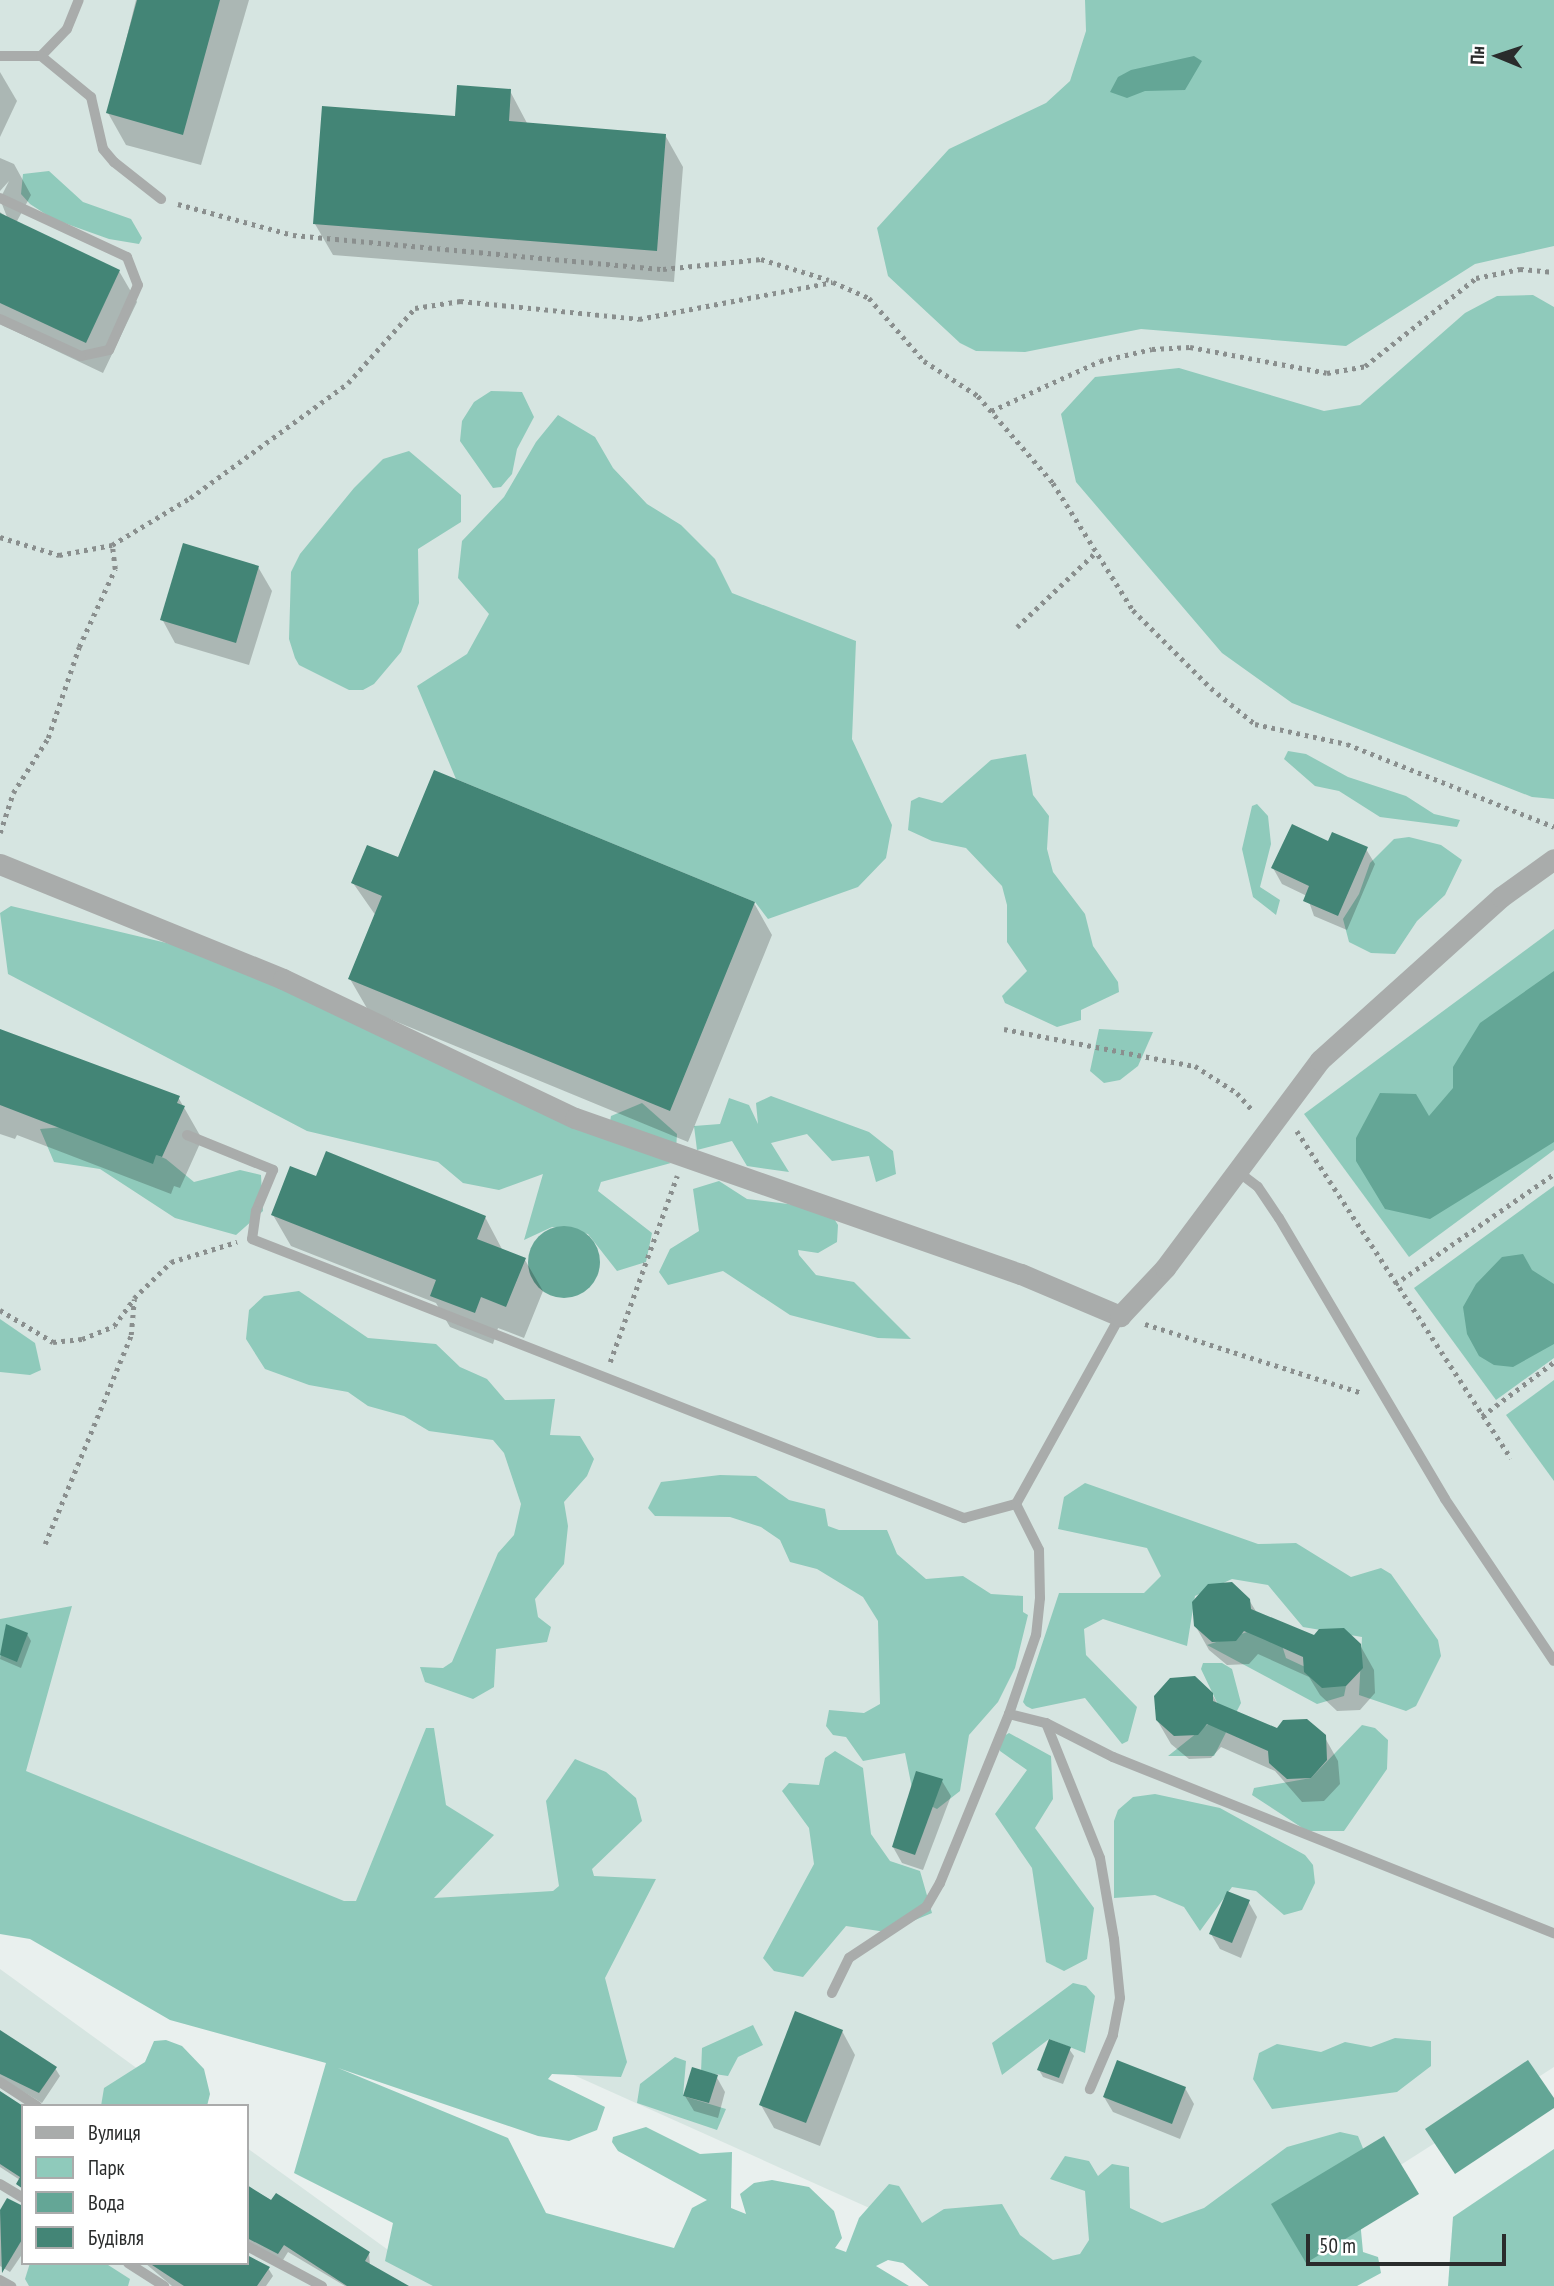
<!DOCTYPE html>
<html>
<head>
<meta charset="utf-8">
<style>
  body { margin:0 }
  #map { position:relative; width:1554px; height:2286px; overflow:hidden; background:#e9f0ee; font-family:"PT Sans Narrow",sans-serif }
  div>[style] { position:absolute }
  .built>* { inset:0; background:#d6e5e1 }
  .green>* { inset:0; background:#8fcabb }
  .water>* { inset:0; background:#64a696 }
  .round { border-radius:50% }
  .shadow>* { inset:0; background:#0003 }
  .building>* { inset:0; background:#438576 }
  .path>* { height:4.5px; margin-top:-2.25px; transform-origin:0; background:repeating-linear-gradient(90deg,#8a8f8e 0 3.5px,transparent 0 8.5px) }
  .service>* { height:10px; margin:-5px; padding:0 5px; transform-origin:5px; border-radius:5px; background:#a9acab }
  .minor>* { height:21px; margin:-10.5px; padding:0 10.5px; transform-origin:10.5px; border-radius:10.5px; background:#a9acab }
  span { translate:-50% -50%; white-space:nowrap; text-align:center; line-height:1.15; -webkit-text-stroke:7px #fff; paint-order:stroke }
  .legend { position:absolute; left:21px; top:2104px; width:228px; height:161px; box-sizing:border-box; background:#fff; border:2px solid #aaabab; margin:0; padding:9px 12px; list-style:none; font-size:21px; color:#2a2c2c }
  .legend li { display:flex; align-items:center; gap:14px; height:35px }
  .legend b { width:35px; border:2px solid #aaabab }
  .north { position:absolute; left:1463px; top:21px; width:70px; height:70px; -webkit-text-stroke:5px #fff; paint-order:stroke; rotate:272deg; font-size:19px; font-weight:700; line-height:28px; text-align:center; color:#2a2c2c }
  .north::after { content:''; display:block; margin:auto; width:24px; height:32px; background:#2a2c2c; clip-path:polygon(50% 0,100% 100%,50% 72%,0 100%) }
  .scale { position:absolute; left:1306px; top:2234px; width:200px; height:32px; box-sizing:border-box; border:4px solid #2a2c2c; border-top:0; padding-left:9px; font-size:21px; line-height:24px; white-space:nowrap; color:#2a2c2c; -webkit-text-stroke:5px #fff; paint-order:stroke }
</style>
</head>
<body>
<div id="map">
  <div class="built">
    <div style="clip-path:polygon(0 0,1554px 0,1554px 2067px,1211px 2286px,1043px 2286px,0 1817px)"></div>
    <div style="clip-path:polygon(0 1969px,189px 2106px,23px 2106px,23px 2263px,247px 2263px,247px 2148px,438px 2286px,0 2286px)"></div>
  </div>
  <div class="green">
    <div style="clip-path:polygon(1085px 0,1554px 0,1554px 246px,1475px 264px,1346px 346px,1141px 329px,1025px 352px,976px 351px,960px 343px,888px 276px,877px 228px,949px 149px,1046px 103px,1070px 81px,1086px 31px)"></div>
    <div style="clip-path:polygon(49px 171px,83px 202px,131px 219px,142px 238px,139px 244px,109px 239px,53px 219px,30px 204px,21px 194px,23px 174px)"></div>
    <div style="clip-path:polygon(1533px 295px,1554px 307px,1554px 799px,1532px 797px,1292px 703px,1222px 653px,1076px 482px,1061px 414px,1095px 377px,1179px 368px,1324px 411px,1360px 405px,1465px 313px,1497px 296px)"></div>
    <div style="clip-path:polygon(491px 391px,522px 392px,534px 417px,517px 449px,512px 474px,501px 487px,493px 488px,460px 441px,462px 421px,474px 402px)"></div>
    <div style="clip-path:polygon(558px 415px,595px 437px,613px 468px,647px 504px,681px 525px,715px 559px,732px 593px,856px 641px,852px 739px,892px 825px,886px 858px,858px 887px,768px 919px,755px 902px,456px 779px,417px 686px,467px 654px,489px 614px,458px 578px,462px 541px,504px 497px,536px 442px)"></div>
    <div style="clip-path:polygon(409px 451px,461px 495px,461px 522px,418px 549px,419px 603px,401px 652px,374px 684px,363px 690px,349px 690px,299px 665px,295px 658px,289px 639px,291px 572px,300px 554px,354px 488px,383px 459px)"></div>
    <div style="clip-path:polygon(1288px 751px,1306px 754px,1348px 777px,1406px 796px,1434px 814px,1460px 820px,1457px 827px,1380px 817px,1339px 791px,1315px 786px,1284px 759px)"></div>
    <div style="clip-path:polygon(1026px 754px,1033px 795px,1049px 816px,1047px 849px,1053px 872px,1085px 914px,1093px 946px,1118px 982px,1119px 992px,1081px 1010px,1081px 1020px,1057px 1027px,1005px 1003px,1002px 996px,1027px 971px,1007px 942px,1007px 905px,1002px 886px,966px 848px,932px 841px,908px 830px,911px 801px,919px 797px,942px 803px,991px 760px)"></div>
    <div style="clip-path:polygon(1257px 804px,1268px 816px,1271px 844px,1260px 887px,1280px 900px,1276px 915px,1253px 897px,1242px 849px,1252px 806px)"></div>
    <div style="clip-path:polygon(1409px 837px,1441px 845px,1462px 860px,1445px 895px,1417px 921px,1395px 954px,1371px 953px,1349px 942px,1343px 919px,1359px 894px,1370px 863px,1394px 839px)"></div>
    <div style="clip-path:polygon(11px 906px,234px 959px,671px 1163px,601px 1182px,598px 1191px,652px 1233px,646px 1262px,617px 1271px,588px 1234px,552px 1227px,524px 1240px,543px 1174px,499px 1190px,463px 1183px,438px 1162px,307px 1131px,8px 974px,0 913px)"></div>
    <div style="clip-path:polygon(1554px 929px,1554px 1150px,1409px 1257px,1304px 1114px)"></div>
    <div style="clip-path:polygon(1099px 1029px,1153px 1032px,1138px 1066px,1120px 1080px,1104px 1083px,1090px 1071px)"></div>
    <div style="clip-path:polygon(771px 1096px,869px 1132px,893px 1151px,896px 1174px,876px 1182px,869px 1156px,832px 1161px,807px 1134px,771px 1143px,789px 1172px,747px 1166px,732px 1141px,697px 1150px,694px 1126px,720px 1124px,729px 1098px,749px 1105px,758px 1124px,756px 1103px)"></div>
    <div style="clip-path:polygon(642px 1103px,677px 1134px,676px 1150px,610px 1122px,611px 1116px)"></div>
    <div style="clip-path:polygon(87px 1125px,166px 1159px,194px 1182px,240px 1170px,261px 1175px,263px 1211px,236px 1235px,175px 1218px,100px 1169px,54px 1162px,40px 1129px)"></div>
    <div style="clip-path:polygon(719px 1181px,747px 1199px,828px 1209px,838px 1225px,837px 1242px,818px 1253px,798px 1250px,799px 1255px,816px 1275px,854px 1282px,911px 1339px,878px 1338px,790px 1315px,723px 1271px,668px 1285px,659px 1272px,670px 1249px,699px 1231px,693px 1189px)"></div>
    <div style="clip-path:polygon(1554px 1186px,1554px 1358px,1496px 1400px,1414px 1288px)"></div>
    <div style="clip-path:polygon(299px 1291px,368px 1338px,436px 1344px,460px 1367px,487px 1379px,505px 1400px,555px 1399px,550px 1435px,580px 1436px,594px 1459px,587px 1476px,564px 1502px,568px 1526px,564px 1564px,535px 1599px,538px 1617px,551px 1627px,547px 1642px,496px 1649px,494px 1687px,473px 1699px,425px 1682px,420px 1667px,443px 1668px,452px 1662px,498px 1553px,514px 1535px,521px 1504px,504px 1453px,493px 1440px,429px 1431px,404px 1416px,368px 1406px,348px 1392px,309px 1385px,265px 1369px,246px 1339px,249px 1310px,264px 1296px)"></div>
    <div style="clip-path:polygon(0 1319px,35px 1343px,41px 1370px,30px 1375px,0 1372px)"></div>
    <div style="clip-path:polygon(1554px 1380px,1554px 1481px,1506px 1415px)"></div>
    <div style="clip-path:polygon(720px 1475px,756px 1476px,789px 1500px,825px 1509px,828px 1526px,839px 1530px,887px 1530px,897px 1554px,926px 1579px,963px 1576px,991px 1594px,1023px 1596px,1023px 1612px,1028px 1615px,1015px 1668px,998px 1702px,969px 1735px,960px 1791px,937px 1809px,914px 1798px,905px 1753px,863px 1761px,846px 1737px,833px 1735px,826px 1726px,829px 1710px,864px 1713px,880px 1704px,878px 1621px,863px 1597px,817px 1569px,790px 1562px,780px 1540px,761px 1527px,730px 1517px,655px 1516px,648px 1508px,661px 1482px)"></div>
    <div style="clip-path:polygon(1085px 1483px,1258px 1544px,1296px 1543px,1351px 1577px,1381px 1568px,1391px 1574px,1438px 1640px,1441px 1656px,1416px 1706px,1406px 1711px,1359px 1695px,1362px 1637px,1303px 1627px,1268px 1585px,1232px 1579px,1195px 1596px,1187px 1646px,1103px 1619px,1084px 1629px,1086px 1655px,1137px 1707px,1128px 1741px,1122px 1744px,1085px 1698px,1032px 1709px,1026px 1706px,1023px 1702px,1059px 1593px,1144px 1593px,1161px 1576px,1147px 1548px,1058px 1529px,1064px 1497px)"></div>
    <div style="clip-path:polygon(72px 1606px,26px 1771px,344px 1901px,356px 1901px,426px 1728px,434px 1728px,446px 1805px,494px 1835px,434px 1898px,553px 1891px,559px 1886px,546px 1801px,575px 1759px,606px 1772px,636px 1798px,642px 1821px,592px 1869px,594px 1876px,656px 1879px,605px 1978px,627px 2062px,621px 2077px,552px 2074px,548px 2079px,605px 2107px,597px 2130px,569px 2141px,538px 2136px,338px 2068px,508px 2138px,546px 2213px,674px 2248px,692px 2208px,707px 2200px,618px 2151px,612px 2142px,613px 2137px,646px 2127px,700px 2154px,732px 2152px,731px 2208px,746px 2214px,740px 2194px,754px 2183px,772px 2180px,809px 2187px,834px 2211px,842px 2238px,835px 2248px,846px 2252px,859px 2218px,889px 2184px,899px 2186px,922px 2223px,944px 2209px,1002px 2204px,1020px 2235px,1053px 2260px,1080px 2254px,1089px 2240px,1085px 2191px,1050px 2179px,1065px 2156px,1089px 2161px,1098px 2176px,1112px 2164px,1129px 2167px,1130px 2208px,1162px 2223px,1204px 2208px,1287px 2147px,1340px 2132px,1358px 2136px,1377px 2183px,1360px 2220px,1363px 2252px,1378px 2257px,1381px 2273px,1357px 2286px,929px 2286px,903px 2263px,888px 2260px,876px 2266px,909px 2286px,433px 2286px,385px 2261px,393px 2223px,294px 2173px,326px 2063px,170px 2020px,30px 1939px,0 1934px,0 1619px)"></div>
    <div style="clip-path:polygon(1275px 1623px,1286px 1658px,1346px 1686px,1344px 1696px,1317px 1704px,1207px 1645px)"></div>
    <div style="clip-path:polygon(1203px 1663px,1222px 1663px,1232px 1669px,1241px 1703px,1214px 1756px,1168px 1756px,1222px 1713px,1201px 1669px)"></div>
    <div style="clip-path:polygon(1362px 1725px,1375px 1728px,1388px 1740px,1387px 1769px,1344px 1831px,1307px 1831px,1252px 1795px,1254px 1788px,1311px 1778px)"></div>
    <div style="clip-path:polygon(1009px 1733px,1051px 1756px,1053px 1799px,1035px 1828px,1094px 1908px,1087px 1959px,1064px 1971px,1046px 1962px,1032px 1868px,995px 1814px,1027px 1770px,1000px 1751px,999px 1739px)"></div>
    <div style="clip-path:polygon(835px 1751px,863px 1768px,871px 1834px,890px 1861px,920px 1871px,932px 1913px,886px 1932px,846px 1926px,803px 1977px,774px 1971px,763px 1958px,814px 1864px,809px 1828px,782px 1791px,789px 1783px,819px 1785px,825px 1758px)"></div>
    <div style="clip-path:polygon(1155px 1794px,1220px 1808px,1305px 1855px,1313px 1865px,1315px 1883px,1302px 1910px,1284px 1915px,1256px 1891px,1232px 1887px,1200px 1931px,1184px 1907px,1155px 1895px,1114px 1898px,1114px 1821px,1118px 1810px,1133px 1797px)"></div>
    <div style="clip-path:polygon(1073px 1983px,1086px 1986px,1095px 1996px,1085px 2053px,1049px 2039px,1002px 2075px,992px 2043px)"></div>
    <div style="clip-path:polygon(753px 2025px,763px 2045px,738px 2057px,728px 2076px,701px 2072px,702px 2048px)"></div>
    <div style="clip-path:polygon(1395px 2038px,1431px 2041px,1431px 2066px,1397px 2092px,1272px 2109px,1253px 2079px,1259px 2053px,1277px 2044px,1321px 2052px,1345px 2042px,1371px 2047px)"></div>
    <div style="clip-path:polygon(166px 2040px,182px 2046px,204px 2069px,210px 2094px,207px 2106px,101px 2106px,104px 2088px,145px 2062px,154px 2041px)"></div>
    <div style="clip-path:polygon(675px 2057px,686px 2061px,683px 2096px,726px 2109px,717px 2130px,637px 2103px,640px 2084px)"></div>
    <div style="clip-path:polygon(1554px 2149px,1554px 2286px,1448px 2286px,1453px 2217px)"></div>
    <div style="clip-path:polygon(30px 2263px,105px 2263px,130px 2279px,128px 2286px,29px 2286px,25px 2279px)"></div>
  </div>
  <div class="water">
    <div style="clip-path:polygon(1194px 56px,1202px 61px,1185px 90px,1145px 91px,1127px 98px,1110px 92px,1118px 77px,1131px 70px)"></div>
    <div style="clip-path:polygon(1554px 971px,1554px 1142px,1430px 1219px,1385px 1209px,1356px 1161px,1356px 1138px,1380px 1093px,1416px 1094px,1429px 1116px,1453px 1088px,1453px 1067px,1480px 1023px)"></div>
    <div class="round" style="left:528px;top:1226px;width:72px;height:72px"></div>
    <div style="clip-path:polygon(1523px 1254px,1532px 1270px,1554px 1284px,1554px 1344px,1513px 1367px,1494px 1365px,1479px 1356px,1467px 1334px,1463px 1307px,1476px 1284px,1502px 1257px)"></div>
    <div style="clip-path:polygon(1528px 2060px,1554px 2098px,1554px 2108px,1455px 2174px,1425px 2129px)"></div>
    <div style="clip-path:polygon(1384px 2136px,1419px 2194px,1306px 2263px,1271px 2204px)"></div>
  </div>
  <div class="shadow">
    <div style="clip-path:polygon(136px 0,249px 0,201px 165px,126px 145px,108px 113px)"></div>
    <div style="clip-path:polygon(0 72px,17px 101px,0 137px)"></div>
    <div style="clip-path:polygon(510px 91px,528px 125px,665px 135px,683px 167px,674px 282px,333px 255px,315px 224px,456px 118px)"></div>
    <div style="clip-path:polygon(0 158px,14px 164px,31px 195px,16px 223px,119px 271px,137px 302px,103px 373px,0 324px,0 212px,7px 217px,0 199px,9px 181px,0 191px)"></div>
    <div style="clip-path:polygon(258px 567px,272px 591px,249px 665px,175px 643px,162px 619px)"></div>
    <div style="clip-path:polygon(1329px 844px,1366px 849px,1375px 864px,1347px 930px,1314px 916px,1307px 896px,1282px 884px,1273px 868px)"></div>
    <div style="clip-path:polygon(399px 860px,754px 903px,772px 935px,688px 1142px,368px 1010px,350px 979px,376px 916px,353px 883px)"></div>
    <div style="clip-path:polygon(0 1030px,178px 1097px,202px 1139px,180px 1188px,174px 1186px,171px 1194px,17px 1135px,15px 1139px,0 1134px)"></div>
    <div style="clip-path:polygon(317px 1178px,485px 1217px,503px 1251px,525px 1260px,543px 1291px,524px 1338px,498px 1328px,493px 1344px,450px 1327px,436px 1303px,291px 1246px,273px 1215px)"></div>
    <div style="clip-path:polygon(1249px 1600px,1257px 1613px,1314px 1638px,1360px 1645px,1374px 1670px,1375px 1693px,1360px 1710px,1337px 1711px,1320px 1695px,1309px 1677px,1258px 1654px,1249px 1664px,1227px 1665px,1209px 1650px,1195px 1625px)"></div>
    <div style="clip-path:polygon(7px 1626px,27px 1634px,31px 1641px,21px 1668px,0 1659px)"></div>
    <div style="clip-path:polygon(1212px 1694px,1218px 1705px,1278px 1730px,1324px 1736px,1338px 1761px,1340px 1784px,1324px 1801px,1302px 1802px,1275px 1771px,1221px 1747px,1211px 1758px,1189px 1759px,1171px 1744px,1157px 1720px)"></div>
    <div style="clip-path:polygon(942px 1781px,951px 1796px,923px 1870px,902px 1863px,893px 1847px)"></div>
    <div style="clip-path:polygon(1248px 1901px,1257px 1917px,1241px 1958px,1220px 1949px,1211px 1934px)"></div>
    <div style="clip-path:polygon(842px 2031px,855px 2055px,820px 2146px,774px 2128px,761px 2105px)"></div>
    <div style="clip-path:polygon(0 2037px,55px 2068px,60px 2076px,42px 2103px,6px 2081px,0 2084px)"></div>
    <div style="clip-path:polygon(1069px 2049px,1074px 2056px,1063px 2084px,1043px 2077px,1039px 2070px)"></div>
    <div style="clip-path:polygon(716px 2076px,725px 2092px,718px 2118px,694px 2111px,685px 2096px)"></div>
    <div style="clip-path:polygon(1185px 2088px,1194px 2104px,1180px 2139px,1113px 2112px,1104px 2097px)"></div>
    <div style="clip-path:polygon(0 2093px,23px 2108px,23px 2192px,20px 2180px,0 2167px)"></div>
    <div style="clip-path:polygon(247px 2187px,369px 2253px,370px 2266px,405px 2286px,345px 2286px,288px 2252px,283px 2260px,247px 2247px)"></div>
    <div style="clip-path:polygon(8px 2200px,23px 2207px,23px 2253px,10px 2272px,0 2266px,0 2213px)"></div>
    <div style="clip-path:polygon(247px 2256px,268px 2268px,273px 2276px,266px 2286px,172px 2286px,145px 2263px,247px 2263px)"></div>
  </div>
  <div class="building">
    <div style="clip-path:polygon(137px 0,220px 0,183px 135px,106px 113px)"></div>
    <div style="clip-path:polygon(457px 85px,511px 89px,509px 121px,666px 134px,657px 251px,313px 224px,322px 106px,455px 116px)"></div>
    <div style="clip-path:polygon(0 213px,120px 270px,86px 343px,0 303px)"></div>
    <div style="clip-path:polygon(183px 543px,259px 566px,236px 643px,160px 620px)"></div>
    <div style="clip-path:polygon(434px 770px,755px 902px,670px 1111px,348px 979px,382px 896px,351px 883px,367px 845px,398px 857px)"></div>
    <div style="clip-path:polygon(1292px 824px,1328px 841px,1332px 832px,1368px 847px,1338px 916px,1303px 901px,1309px 886px,1271px 868px)"></div>
    <div style="clip-path:polygon(0 1029px,180px 1096px,177px 1103px,185px 1106px,162px 1157px,156px 1155px,153px 1164px,0 1105px)"></div>
    <div style="clip-path:polygon(326px 1151px,486px 1216px,477px 1239px,526px 1258px,506px 1307px,481px 1297px,475px 1313px,430px 1296px,436px 1280px,271px 1215px,290px 1166px,316px 1176px)"></div>
    <div style="clip-path:polygon(1232px 1582px,1250px 1599px,1251px 1609px,1314px 1635px,1319px 1629px,1344px 1628px,1361px 1644px,1363px 1668px,1346px 1686px,1322px 1688px,1304px 1672px,1303px 1657px,1265px 1640px,1244px 1631px,1236px 1641px,1212px 1642px,1194px 1626px,1192px 1602px,1208px 1584px)"></div>
    <div style="clip-path:polygon(6px 1624px,28px 1633px,17px 1662px,0 1655px)"></div>
    <div style="clip-path:polygon(1195px 1676px,1213px 1693px,1213px 1701px,1277px 1728px,1283px 1720px,1307px 1719px,1326px 1735px,1327px 1760px,1311px 1778px,1287px 1779px,1269px 1763px,1268px 1751px,1207px 1724px,1198px 1735px,1174px 1736px,1156px 1720px,1154px 1696px,1170px 1678px)"></div>
    <div style="clip-path:polygon(916px 1771px,943px 1779px,915px 1855px,892px 1847px)"></div>
    <div style="clip-path:polygon(1227px 1891px,1250px 1900px,1232px 1943px,1209px 1934px)"></div>
    <div style="clip-path:polygon(795px 2011px,843px 2030px,806px 2123px,759px 2105px)"></div>
    <div style="clip-path:polygon(0 2030px,57px 2067px,39px 2093px,0 2074px)"></div>
    <div style="clip-path:polygon(1049px 2039px,1071px 2047px,1059px 2078px,1037px 2070px)"></div>
    <div style="clip-path:polygon(1117px 2060px,1186px 2087px,1172px 2124px,1103px 2097px)"></div>
    <div style="clip-path:polygon(692px 2067px,718px 2075px,709px 2103px,683px 2096px)"></div>
    <div style="clip-path:polygon(0 2091px,23px 2106px,23px 2189px,16px 2184px,20px 2177px,0 2164px)"></div>
    <div style="clip-path:polygon(247px 2185px,271px 2200px,276px 2193px,370px 2252px,365px 2261px,409px 2286px,347px 2286px,284px 2245px,278px 2254px,247px 2238px)"></div>
    <div style="clip-path:polygon(7px 2198px,23px 2206px,23px 2238px,2px 2273px,0 2210px)"></div>
    <div style="clip-path:polygon(247px 2255px,270px 2267px,257px 2286px,184px 2286px,149px 2263px,247px 2263px)"></div>
  </div>
  <div class="path">
    <div style="left:178px;top:204px;width:119px;rotate:15.1deg"></div>
    <div style="left:293px;top:235px;width:372px;rotate:5.3deg"></div>
    <div style="left:663px;top:269px;width:99px;rotate:-5.8deg"></div>
    <div style="left:761px;top:259px;width:71px;rotate:17.2deg"></div>
    <div style="left:991px;top:411px;width:120px;rotate:-24.6deg"></div>
    <div style="left:1100px;top:361px;width:53px;rotate:-13deg"></div>
    <div style="left:1152px;top:349px;width:38px;rotate:-3deg"></div>
    <div style="left:1190px;top:347px;width:139px;rotate:10.7deg"></div>
    <div style="left:1327px;top:373px;width:39px;rotate:-10deg"></div>
    <div style="left:1365px;top:366px;width:142px;rotate:-38.4deg"></div>
    <div style="left:1476px;top:278px;width:45px;rotate:-11.6deg"></div>
    <div style="left:1520px;top:269px;width:34px;rotate:5deg"></div>
    <div style="left:0;top:537px;width:62px;rotate:17deg"></div>
    <div style="left:59px;top:555px;width:54px;rotate:-10.7deg"></div>
    <div style="left:112px;top:545px;width:91px;rotate:-31.1deg"></div>
    <div style="left:190px;top:498px;width:195px;rotate:-36deg"></div>
    <div style="left:348px;top:383px;width:101px;rotate:-48.2deg"></div>
    <div style="left:415px;top:308px;width:46px;rotate:-8.8deg"></div>
    <div style="left:460px;top:301px;width:180px;rotate:5.7deg"></div>
    <div style="left:639px;top:319px;width:197px;rotate:-10.8deg"></div>
    <div style="left:833px;top:282px;width:39px;rotate:24deg"></div>
    <div style="left:869px;top:298px;width:84px;rotate:48.9deg"></div>
    <div style="left:924px;top:361px;width:64px;rotate:32.9deg"></div>
    <div style="left:978px;top:396px;width:115px;rotate:49.2deg"></div>
    <div style="left:1053px;top:483px;width:150px;rotate:57.8deg"></div>
    <div style="left:1133px;top:610px;width:110px;rotate:45deg"></div>
    <div style="left:1211px;top:688px;width:57px;rotate:39.3deg"></div>
    <div style="left:1255px;top:724px;width:94px;rotate:12.3deg"></div>
    <div style="left:1347px;top:744px;width:223px;rotate:21.8deg"></div>
    <div style="left:1017px;top:627px;width:109px;rotate:-43.5deg"></div>
    <div style="left:0;top:833px;width:42px;rotate:-72deg"></div>
    <div style="left:13px;top:793px;width:65px;rotate:-57.5deg"></div>
    <div style="left:48px;top:738px;width:96px;rotate:-71.2deg"></div>
    <div style="left:79px;top:647px;width:86px;rotate:-65.2deg"></div>
    <div style="left:115px;top:569px;width:24px;rotate:-97deg"></div>
    <div style="left:1004px;top:1029px;width:195px;rotate:11deg"></div>
    <div style="left:1195px;top:1066px;width:50px;rotate:32.7deg"></div>
    <div style="left:1237px;top:1093px;width:25px;rotate:48deg"></div>
    <div style="left:1297px;top:1131px;width:391px;rotate:56.8deg"></div>
    <div style="left:1395px;top:1284px;width:193px;rotate:-34.7deg"></div>
    <div style="left:0;top:1310px;width:62px;rotate:31.1deg"></div>
    <div style="left:53px;top:1342px;width:29px;rotate:-6deg"></div>
    <div style="left:82px;top:1339px;width:35px;rotate:-22deg"></div>
    <div style="left:114px;top:1326px;width:34px;rotate:-54deg"></div>
    <div style="left:134px;top:1298px;width:52px;rotate:-44.2deg"></div>
    <div style="left:171px;top:1262px;width:69px;rotate:-16.9deg"></div>
    <div style="left:1145px;top:1324px;width:225px;rotate:17.6deg"></div>
    <div style="left:610px;top:1362px;width:198px;rotate:-70.2deg"></div>
    <div style="left:1482px;top:1416px;width:90px;rotate:-36.9deg"></div>
    <div style="left:45px;top:1544px;width:226px;rotate:-67.6deg"></div>
    <div style="left:131px;top:1335px;width:36px;rotate:-85deg"></div>
  </div>
  <div class="service">
    <div style="left:0;top:56px;width:41px"></div>
    <div style="left:41px;top:56px;width:37px;rotate:-46deg"></div>
    <div style="left:67px;top:29px;width:31px;rotate:-68deg"></div>
    <div style="left:41px;top:56px;width:65px;rotate:39.4deg"></div>
    <div style="left:91px;top:97px;width:53px;rotate:77deg"></div>
    <div style="left:103px;top:149px;width:17px;rotate:50deg"></div>
    <div style="left:114px;top:162px;width:60px;rotate:38.2deg"></div>
    <div style="left:0;top:198px;width:140px;rotate:24.9deg"></div>
    <div style="left:127px;top:257px;width:30px;rotate:69deg"></div>
    <div style="left:138px;top:285px;width:71px;rotate:114deg"></div>
    <div style="left:109px;top:350px;width:29px;rotate:168deg"></div>
    <div style="left:81px;top:356px;width:89px;rotate:-155.4deg"></div>
    <div style="left:187px;top:1135px;width:93px;rotate:22.1deg"></div>
    <div style="left:273px;top:1170px;width:44px;rotate:112.5deg"></div>
    <div style="left:256px;top:1211px;width:28px;rotate:98deg"></div>
    <div style="left:252px;top:1239px;width:765px;rotate:21.4deg"></div>
    <div style="left:964px;top:1518px;width:54px;rotate:-15.1deg"></div>
    <div style="left:1016px;top:1504px;width:51px;rotate:63.4deg"></div>
    <div style="left:1039px;top:1550px;width:48px;rotate:88.8deg"></div>
    <div style="left:1040px;top:1598px;width:37px;rotate:96deg"></div>
    <div style="left:1036px;top:1635px;width:83px;rotate:108.9deg"></div>
    <div style="left:1009px;top:1714px;width:183px;rotate:112.2deg"></div>
    <div style="left:940px;top:1883px;width:28px;rotate:120deg"></div>
    <div style="left:926px;top:1907px;width:92px;rotate:146.5deg"></div>
    <div style="left:849px;top:1958px;width:39px;rotate:116deg"></div>
    <div style="left:1237px;top:1171px;width:26px;rotate:37deg"></div>
    <div style="left:1258px;top:1187px;width:37px;rotate:56deg"></div>
    <div style="left:1279px;top:1218px;width:326px;rotate:59.4deg"></div>
    <div style="left:1445px;top:1499px;width:195px;rotate:56.1deg"></div>
    <div style="left:1016px;top:1504px;width:215px;rotate:-61deg"></div>
    <div style="left:1009px;top:1714px;width:38px;rotate:14deg"></div>
    <div style="left:1046px;top:1723px;width:75px;rotate:26.9deg"></div>
    <div style="left:1113px;top:1757px;width:475px;rotate:21.8deg"></div>
    <div style="left:1046px;top:1723px;width:145px;rotate:68.2deg"></div>
    <div style="left:1100px;top:1858px;width:82px;rotate:80.2deg"></div>
    <div style="left:1114px;top:1939px;width:59px;rotate:84.2deg"></div>
    <div style="left:1120px;top:1998px;width:38px;rotate:101deg"></div>
    <div style="left:1113px;top:2035px;width:59px;rotate:113.1deg"></div>
    <div style="left:0;top:2082px;width:44px;rotate:33deg"></div>
    <div style="left:0;top:2184px;width:27px;rotate:31deg"></div>
    <div style="left:247px;top:2246px;width:85px;rotate:28.1deg"></div>
    <div style="left:128px;top:2263px;width:43px;rotate:32.6deg"></div>
    <div style="left:0;top:2280px;width:13px;rotate:29deg"></div>
  </div>
  <div class="minor">
    <div style="left:0;top:864px;width:305px;rotate:22.1deg"></div>
    <div style="left:283px;top:979px;width:323px;rotate:25.5deg"></div>
    <div style="left:575px;top:1118px;width:472px;rotate:19.3deg"></div>
    <div style="left:1021px;top:1274px;width:108px;rotate:23deg"></div>
    <div style="left:1120px;top:1316px;width:66px;rotate:-46.8deg"></div>
    <div style="left:1165px;top:1268px;width:259px;rotate:-53.3deg"></div>
    <div style="left:1320px;top:1060px;width:244px;rotate:-42deg"></div>
    <div style="left:1501px;top:897px;width:65px;rotate:-35.6deg"></div>
  </div>
  <ul class="legend">
  <li><b style="height:9px;background:#a9acab"></b>Вулиця</li>
  <li><b style="height:19px;background:#8fcabb"></b>Парк</li>
  <li><b style="height:19px;background:#64a696"></b>Вода</li>
  <li><b style="height:19px;background:#438576"></b>Будівля</li>
  </ul>
  <div class="north">Пн</div>
  <div class="scale">50 m</div>
</div>
</body>
</html>
